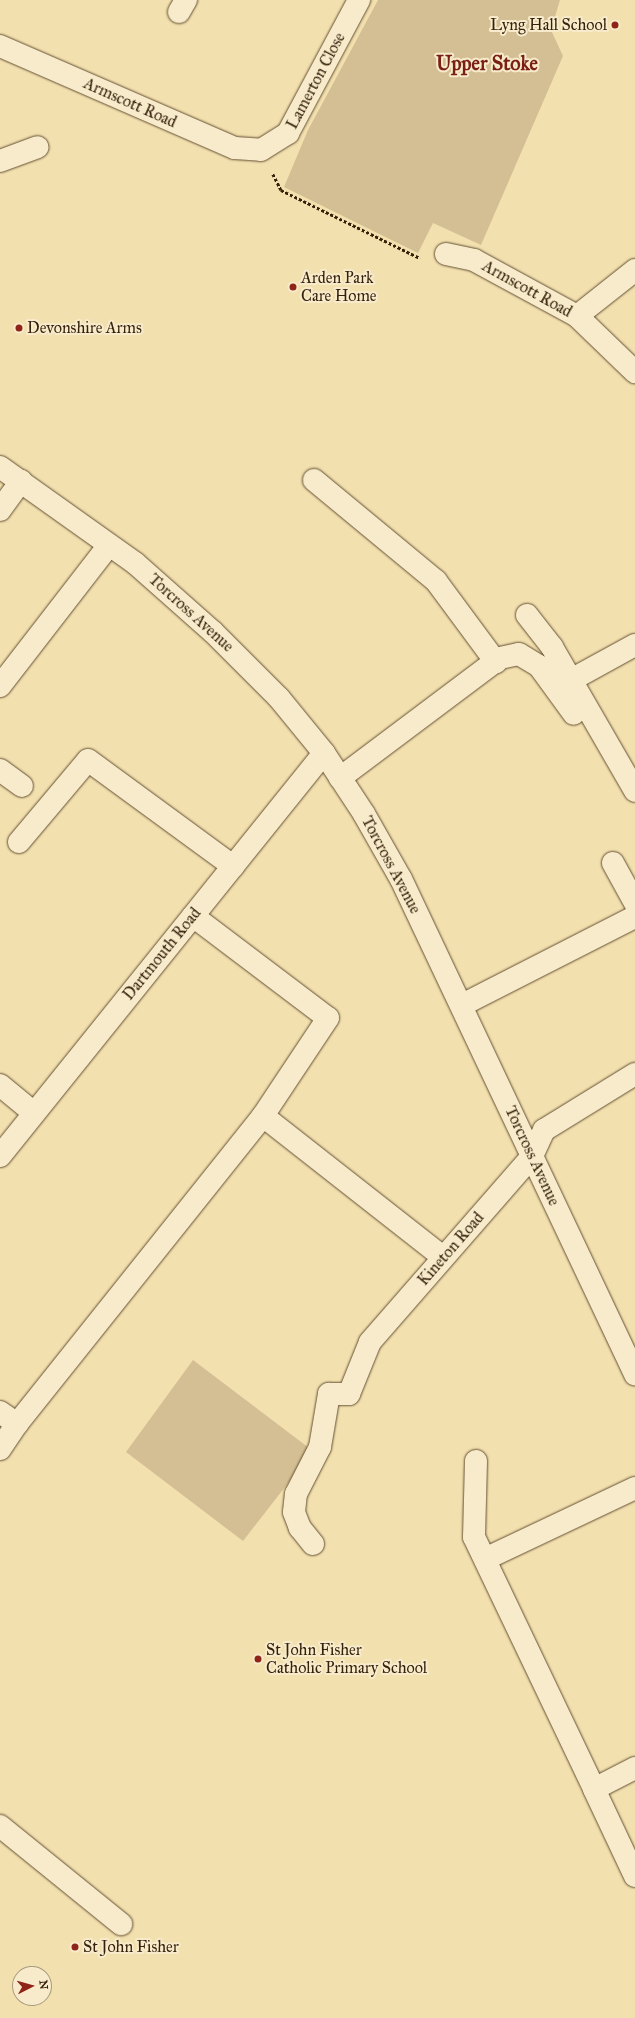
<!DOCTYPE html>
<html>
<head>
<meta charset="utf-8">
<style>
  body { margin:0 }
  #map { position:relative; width:635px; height:2018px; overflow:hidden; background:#f3e0af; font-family:"IM FELL Great Primer",serif }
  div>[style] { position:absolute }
  .green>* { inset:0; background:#d3bf93 }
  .path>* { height:2.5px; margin-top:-1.25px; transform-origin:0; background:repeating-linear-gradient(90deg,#35200a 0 3px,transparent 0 5px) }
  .roads { filter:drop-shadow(0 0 1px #645033) drop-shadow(0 0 1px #645033) }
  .minor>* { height:22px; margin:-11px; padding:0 11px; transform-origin:11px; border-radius:11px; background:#f7ebcb }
  .dots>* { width:11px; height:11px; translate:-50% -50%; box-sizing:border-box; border:2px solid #f7ebcb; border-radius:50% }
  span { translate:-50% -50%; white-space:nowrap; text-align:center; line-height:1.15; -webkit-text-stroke:4px #f7ebcb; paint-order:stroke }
  .poi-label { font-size:16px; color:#35200a }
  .right { translate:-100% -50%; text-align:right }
  .left { translate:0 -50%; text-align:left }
  .street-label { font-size:16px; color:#35200a }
  .district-label { font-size:20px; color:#7a1f14; font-weight:700 }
  .north { position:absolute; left:12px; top:1966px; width:40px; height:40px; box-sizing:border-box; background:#f7ebcb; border:1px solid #a99a7e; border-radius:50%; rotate:84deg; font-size:11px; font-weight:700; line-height:16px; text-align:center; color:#35200a }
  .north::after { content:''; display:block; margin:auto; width:14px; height:18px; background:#8f2418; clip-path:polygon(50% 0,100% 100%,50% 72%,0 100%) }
</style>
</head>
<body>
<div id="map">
  <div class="green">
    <div style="clip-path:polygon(378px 0,560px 0,551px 30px,563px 56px,481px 245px,433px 223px,418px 253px,284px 187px,308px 130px)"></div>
    <div style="clip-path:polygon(193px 1360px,313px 1451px,243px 1541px,126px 1452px)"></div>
  </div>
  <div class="path">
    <div style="left:273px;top:174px;width:18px;rotate:63deg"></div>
    <div style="left:281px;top:190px;width:155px;rotate:26.1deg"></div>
  </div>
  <div class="roads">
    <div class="minor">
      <div style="left:179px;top:12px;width:14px;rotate:-60deg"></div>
      <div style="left:0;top:46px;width:256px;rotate:23.5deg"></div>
      <div style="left:235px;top:148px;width:26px;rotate:4deg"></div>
      <div style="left:261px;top:150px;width:32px;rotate:-32deg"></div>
      <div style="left:288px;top:133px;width:151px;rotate:-61.9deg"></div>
      <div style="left:0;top:161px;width:40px;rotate:-20.2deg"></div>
      <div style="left:446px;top:254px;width:29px;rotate:12deg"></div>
      <div style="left:474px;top:260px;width:117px;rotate:28.5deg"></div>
      <div style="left:577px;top:316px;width:81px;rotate:44deg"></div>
      <div style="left:577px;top:316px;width:74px;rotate:-38.4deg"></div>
      <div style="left:0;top:467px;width:166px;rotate:35.4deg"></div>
      <div style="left:135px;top:563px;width:104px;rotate:41.5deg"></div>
      <div style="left:213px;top:632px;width:93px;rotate:45deg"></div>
      <div style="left:279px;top:698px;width:71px;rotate:50.7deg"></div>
      <div style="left:324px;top:753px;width:73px;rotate:56.7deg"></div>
      <div style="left:364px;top:814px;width:75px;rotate:60.4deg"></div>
      <div style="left:401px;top:879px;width:548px;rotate:64.7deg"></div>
      <div style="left:314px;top:480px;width:158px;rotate:39.6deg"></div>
      <div style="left:436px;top:581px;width:101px;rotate:53.5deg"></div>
      <div style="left:0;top:510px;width:36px;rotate:-54deg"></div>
      <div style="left:527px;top:615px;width:41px;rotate:52deg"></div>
      <div style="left:552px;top:647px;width:166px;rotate:60deg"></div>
      <div style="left:571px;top:680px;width:73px;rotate:-28.7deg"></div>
      <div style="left:0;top:686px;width:178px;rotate:-52.3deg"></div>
      <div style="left:0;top:770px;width:27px;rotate:36deg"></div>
      <div style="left:340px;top:778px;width:200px;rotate:-36.9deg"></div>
      <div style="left:500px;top:658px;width:19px;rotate:-12deg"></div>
      <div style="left:519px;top:654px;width:23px;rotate:31deg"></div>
      <div style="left:539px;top:666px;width:59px;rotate:53.9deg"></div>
      <div style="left:19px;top:842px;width:107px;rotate:-49.9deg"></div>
      <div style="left:88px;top:760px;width:180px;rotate:36.2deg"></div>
      <div style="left:613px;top:863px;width:46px;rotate:61.2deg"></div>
      <div style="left:193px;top:916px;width:169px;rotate:37.1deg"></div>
      <div style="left:328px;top:1018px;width:118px;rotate:123.6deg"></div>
      <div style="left:462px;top:1005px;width:194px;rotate:-27deg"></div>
      <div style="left:0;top:1085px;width:44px;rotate:39.5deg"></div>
      <div style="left:0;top:1156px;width:517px;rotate:-51.2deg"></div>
      <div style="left:0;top:1412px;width:21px;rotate:35deg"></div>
      <div style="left:17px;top:1424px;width:394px;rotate:-51.4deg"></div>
      <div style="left:263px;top:1116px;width:229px;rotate:38.1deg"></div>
      <div style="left:0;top:1449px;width:30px;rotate:-56deg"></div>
      <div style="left:476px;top:1461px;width:76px;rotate:91.5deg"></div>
      <div style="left:474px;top:1537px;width:279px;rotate:64.5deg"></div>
      <div style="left:313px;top:1544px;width:21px;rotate:-129deg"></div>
      <div style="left:300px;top:1528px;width:17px;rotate:-111deg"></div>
      <div style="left:294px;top:1512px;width:18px;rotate:-84deg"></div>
      <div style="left:296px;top:1494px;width:53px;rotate:-62.9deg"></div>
      <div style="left:320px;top:1447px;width:54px;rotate:-80.4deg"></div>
      <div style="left:329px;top:1394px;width:20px"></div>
      <div style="left:349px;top:1394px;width:56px;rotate:-68deg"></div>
      <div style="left:370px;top:1342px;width:247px;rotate:-48.9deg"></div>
      <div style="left:532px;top:1156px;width:29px;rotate:-65deg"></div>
      <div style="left:544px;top:1130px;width:107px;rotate:-31.6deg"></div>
      <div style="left:485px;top:1559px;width:166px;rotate:-25.3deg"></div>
      <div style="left:635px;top:1768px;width:46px;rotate:152.9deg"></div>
      <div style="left:594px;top:1789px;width:96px;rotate:64.8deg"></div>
      <div style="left:0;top:1826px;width:156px;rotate:39deg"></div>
    </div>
  </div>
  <div class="dots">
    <div style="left:615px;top:25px;background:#8f2418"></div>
    <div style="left:293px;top:287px;background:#8f2418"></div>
    <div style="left:19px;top:328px;background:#8f2418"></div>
    <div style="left:258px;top:1659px;background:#8f2418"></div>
    <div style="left:75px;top:1947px;background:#8f2418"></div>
  </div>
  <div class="poi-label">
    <span class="right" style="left:607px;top:25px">Lyng Hall School</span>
    <span class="left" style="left:301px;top:287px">Arden Park<br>Care Home</span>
    <span class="left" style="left:27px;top:328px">Devonshire Arms</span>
    <span class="left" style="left:266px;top:1659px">St John Fisher<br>Catholic Primary School</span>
    <span class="left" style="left:83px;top:1947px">St John Fisher</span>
  </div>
  <div class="street-label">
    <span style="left:316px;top:81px;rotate:-62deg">Lamerton Close</span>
    <span style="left:130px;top:103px;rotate:24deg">Armscott Road</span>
    <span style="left:527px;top:289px;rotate:29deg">Armscott Road</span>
    <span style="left:191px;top:613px;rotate:42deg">Torcross Avenue</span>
    <span style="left:391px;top:865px;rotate:62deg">Torcross Avenue</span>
    <span style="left:162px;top:954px;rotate:-51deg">Dartmouth Road</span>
    <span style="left:532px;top:1156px;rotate:65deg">Torcross Avenue</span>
    <span style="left:451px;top:1249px;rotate:-49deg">Kineton Road</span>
  </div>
  <div class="district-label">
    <span style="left:487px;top:63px">Upper Stoke</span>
  </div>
  <div class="north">N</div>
</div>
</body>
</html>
